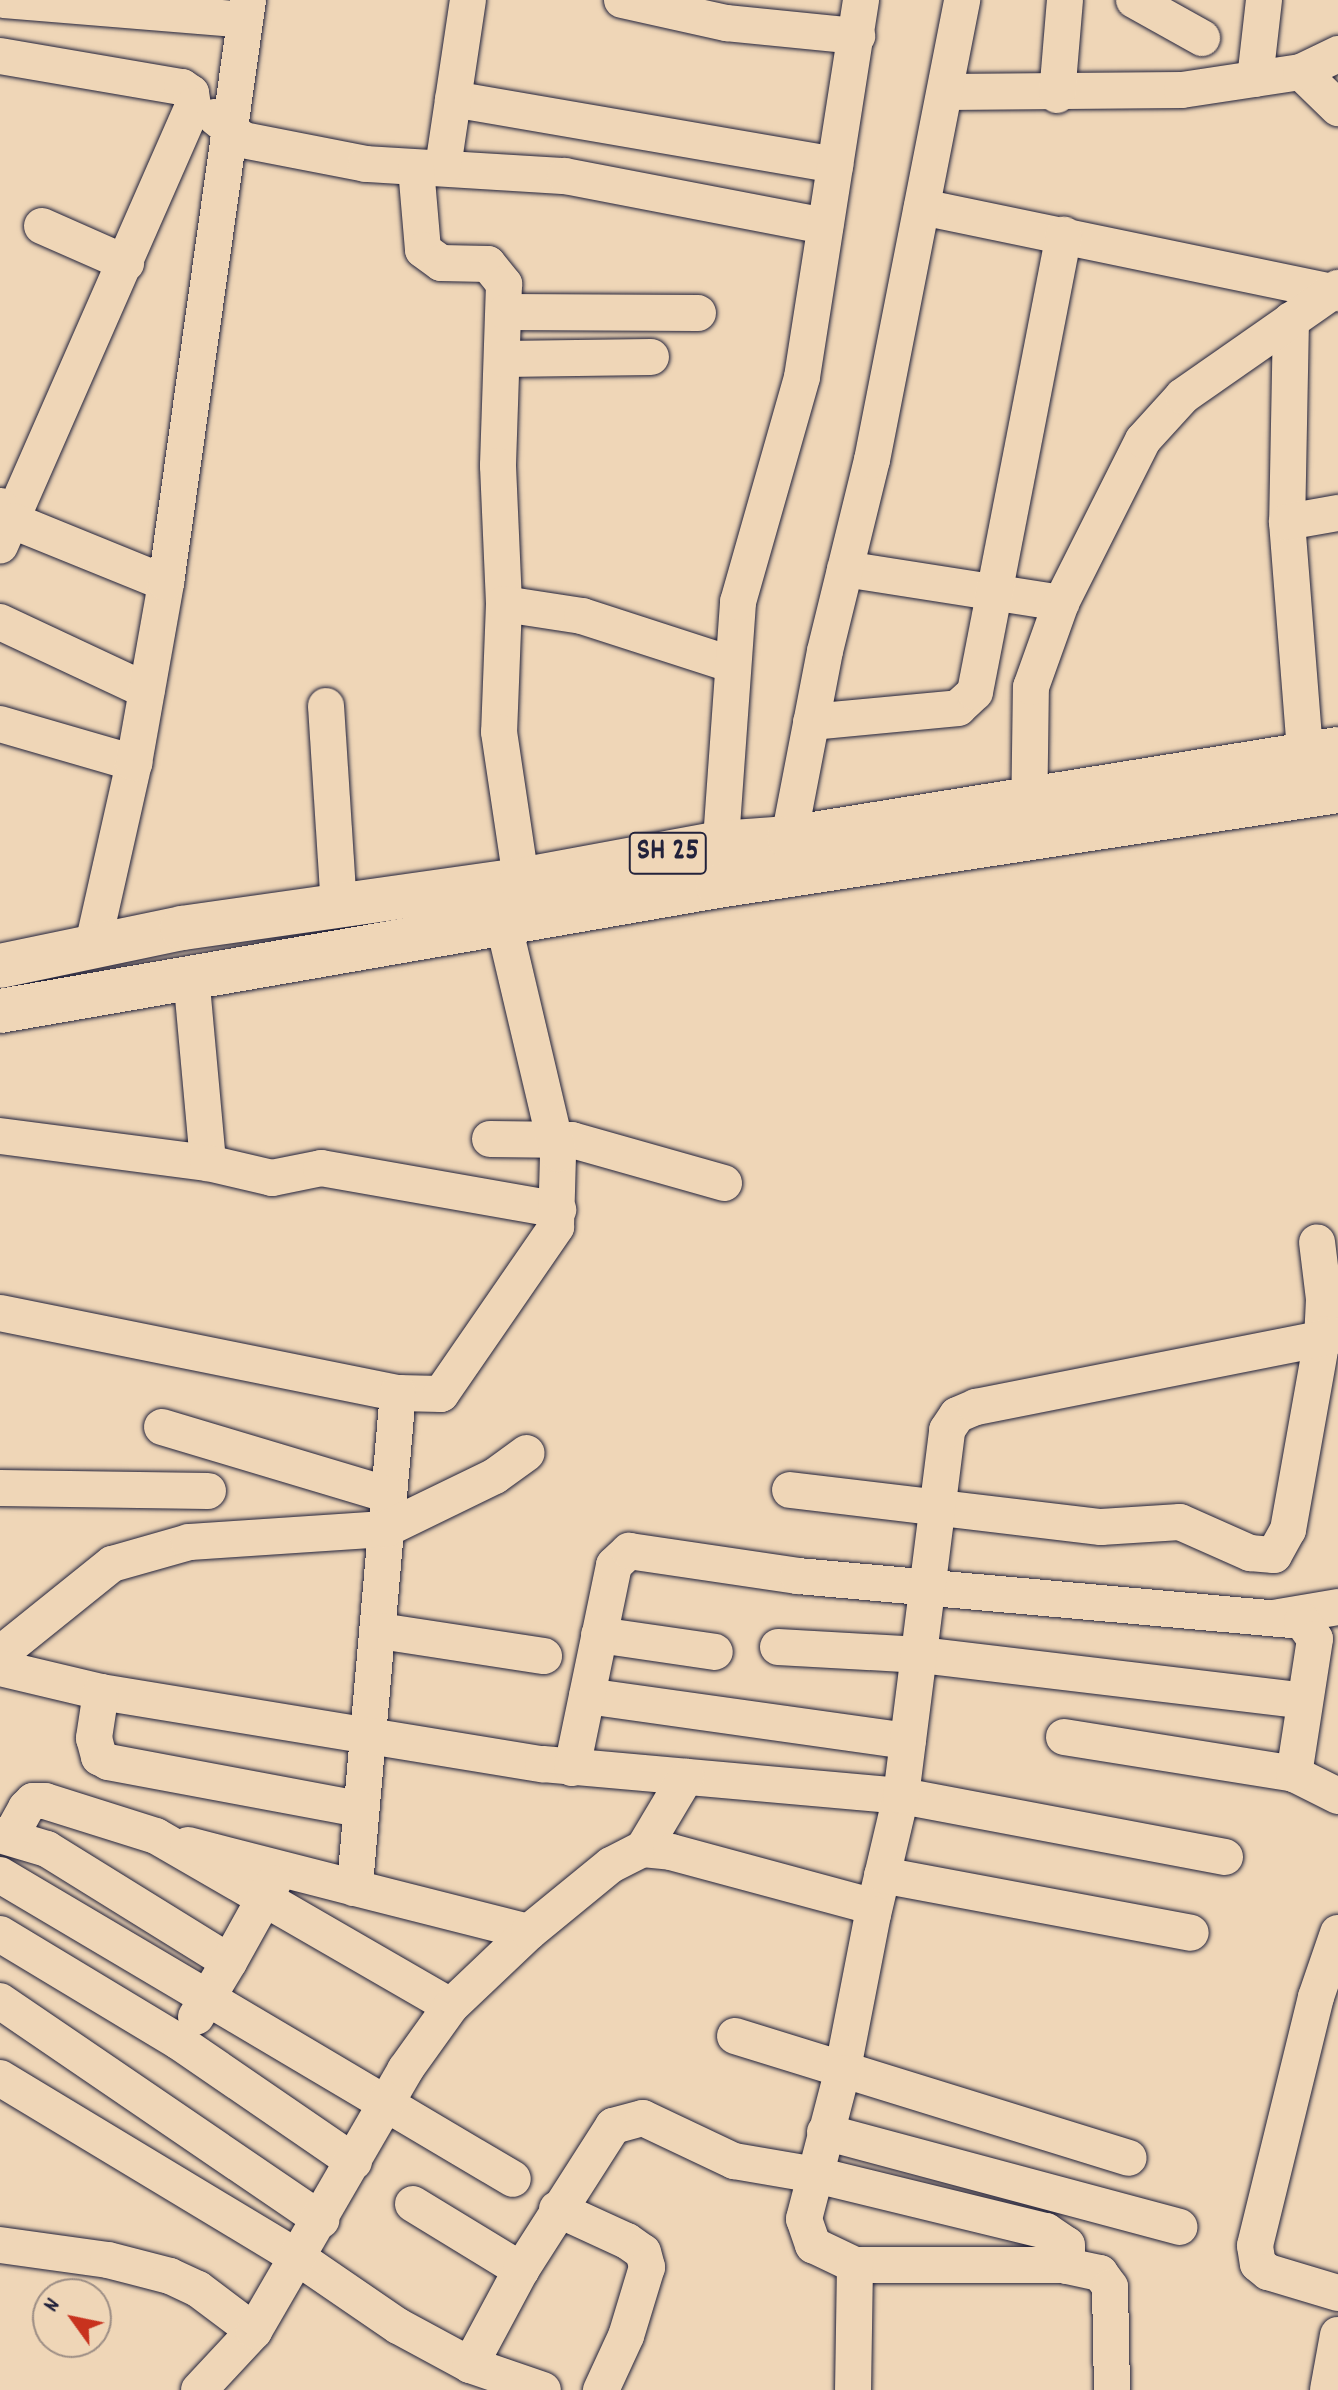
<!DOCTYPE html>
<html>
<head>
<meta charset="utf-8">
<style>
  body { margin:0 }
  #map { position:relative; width:1338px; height:2390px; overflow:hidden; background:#efd6b7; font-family:Dekko,sans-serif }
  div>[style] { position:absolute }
  .roads { filter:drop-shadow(0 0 2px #22223b) drop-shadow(0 0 2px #22223b) }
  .minor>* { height:36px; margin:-18px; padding:0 18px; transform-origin:18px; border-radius:18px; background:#efd6b7 }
  .major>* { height:44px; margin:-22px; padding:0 22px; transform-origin:22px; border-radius:22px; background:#efd6b7 }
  span { translate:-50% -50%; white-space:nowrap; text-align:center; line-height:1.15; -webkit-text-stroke:6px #efd6b7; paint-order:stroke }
  .shield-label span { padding:2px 6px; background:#efd6b7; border:2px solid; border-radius:6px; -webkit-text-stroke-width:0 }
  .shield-label { font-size:30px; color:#22223b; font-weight:700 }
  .north { position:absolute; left:32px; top:2278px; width:80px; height:80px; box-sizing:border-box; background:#efd6b7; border:2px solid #9d8e85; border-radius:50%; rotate:303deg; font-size:22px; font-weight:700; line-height:32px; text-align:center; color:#22223b }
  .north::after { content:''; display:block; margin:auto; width:28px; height:36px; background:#c8321e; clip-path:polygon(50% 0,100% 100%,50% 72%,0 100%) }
</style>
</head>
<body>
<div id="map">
  <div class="roads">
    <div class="minor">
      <div style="left:4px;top:0;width:242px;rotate:4.7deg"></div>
      <div style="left:622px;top:0;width:107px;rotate:12.5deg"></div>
      <div style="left:726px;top:23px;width:132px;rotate:5.7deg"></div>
      <div style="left:1134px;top:0;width:78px;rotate:29.2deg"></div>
      <div style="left:0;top:56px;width:185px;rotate:9.7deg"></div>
      <div style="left:182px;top:87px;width:11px;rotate:34deg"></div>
      <div style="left:191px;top:93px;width:13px;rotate:81deg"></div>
      <div style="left:193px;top:106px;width:480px;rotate:113.7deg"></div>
      <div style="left:1301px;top:72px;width:52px;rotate:44.2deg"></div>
      <div style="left:1255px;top:79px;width:80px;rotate:-83.5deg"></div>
      <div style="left:946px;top:92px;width:236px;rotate:-0.5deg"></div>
      <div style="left:1182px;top:90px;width:120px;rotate:-8.6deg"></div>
      <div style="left:1301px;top:72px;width:41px;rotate:-25.9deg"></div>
      <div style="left:1057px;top:95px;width:95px;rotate:-85.2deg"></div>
      <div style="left:453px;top:99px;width:388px;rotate:9.8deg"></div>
      <div style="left:215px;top:117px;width:36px;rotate:39deg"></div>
      <div style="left:243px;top:140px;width:125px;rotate:11deg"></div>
      <div style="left:366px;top:164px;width:199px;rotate:3.5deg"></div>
      <div style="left:565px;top:176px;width:265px;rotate:10.9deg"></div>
      <div style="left:443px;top:167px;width:169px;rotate:-81.5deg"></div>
      <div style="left:416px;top:168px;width:82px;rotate:85.1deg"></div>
      <div style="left:423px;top:250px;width:22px;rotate:36deg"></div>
      <div style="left:441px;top:263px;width:47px;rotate:1.2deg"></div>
      <div style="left:488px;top:264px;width:26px;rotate:51deg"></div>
      <div style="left:504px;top:284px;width:182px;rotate:91.9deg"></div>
      <div style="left:498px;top:466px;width:138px;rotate:87.5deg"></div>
      <div style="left:504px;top:604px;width:128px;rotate:92.2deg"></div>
      <div style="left:499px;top:732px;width:175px;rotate:81.5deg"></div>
      <div style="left:922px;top:207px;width:425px;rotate:11.7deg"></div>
      <div style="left:42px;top:226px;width:92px;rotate:23.8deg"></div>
      <div style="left:506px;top:312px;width:192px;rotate:0.3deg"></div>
      <div style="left:1291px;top:320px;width:202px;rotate:91.1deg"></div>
      <div style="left:1287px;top:522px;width:231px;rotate:85.5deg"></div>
      <div style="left:503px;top:359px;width:148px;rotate:-0.8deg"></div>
      <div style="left:0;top:506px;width:20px;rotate:49deg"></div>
      <div style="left:13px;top:521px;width:165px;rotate:22.1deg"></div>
      <div style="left:1287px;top:522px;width:52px;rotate:-10deg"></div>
      <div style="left:845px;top:569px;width:219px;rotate:8.9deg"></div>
      <div style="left:504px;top:604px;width:79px;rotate:8.7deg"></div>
      <div style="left:582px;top:616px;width:157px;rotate:17.9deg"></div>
      <div style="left:0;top:622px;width:162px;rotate:25.1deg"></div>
      <div style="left:326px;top:706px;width:200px;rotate:86.3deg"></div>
      <div style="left:811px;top:722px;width:148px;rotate:-5.4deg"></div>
      <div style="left:958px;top:708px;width:23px;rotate:-43deg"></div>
      <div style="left:975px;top:692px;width:466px;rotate:-79deg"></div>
      <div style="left:0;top:724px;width:140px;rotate:16.2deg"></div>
      <div style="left:1029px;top:825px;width:138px;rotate:-89.2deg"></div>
      <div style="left:1031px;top:687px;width:89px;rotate:-70.3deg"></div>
      <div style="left:1061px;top:603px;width:182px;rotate:-63.3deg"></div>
      <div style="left:1143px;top:440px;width:59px;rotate:-47.7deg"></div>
      <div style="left:1183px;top:396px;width:189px;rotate:-34.9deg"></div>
      <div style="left:789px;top:838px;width:190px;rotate:-79.1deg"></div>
      <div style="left:825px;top:651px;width:197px;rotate:-76.2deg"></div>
      <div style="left:872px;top:460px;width:469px;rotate:-78.9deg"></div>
      <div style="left:719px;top:868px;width:267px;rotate:-85.9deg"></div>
      <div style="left:738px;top:602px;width:234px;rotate:-74.1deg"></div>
      <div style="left:802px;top:377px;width:382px;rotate:-81.1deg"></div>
      <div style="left:92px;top:949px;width:191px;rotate:-77.3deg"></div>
      <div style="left:134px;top:763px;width:183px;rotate:-79.9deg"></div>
      <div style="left:166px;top:583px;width:589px;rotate:-81.99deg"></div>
      <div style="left:191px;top:975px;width:189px;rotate:84.8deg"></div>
      <div style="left:0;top:1136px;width:210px;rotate:7.4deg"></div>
      <div style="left:208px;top:1163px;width:66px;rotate:13.2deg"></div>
      <div style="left:272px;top:1178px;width:50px;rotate:-11.5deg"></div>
      <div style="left:321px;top:1168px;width:241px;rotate:10deg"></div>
      <div style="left:490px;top:1139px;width:82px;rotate:0.7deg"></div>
      <div style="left:572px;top:1140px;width:158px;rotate:15.8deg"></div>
      <div style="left:0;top:1313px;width:406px;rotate:11.4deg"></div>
      <div style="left:398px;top:1393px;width:43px;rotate:1.3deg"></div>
      <div style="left:441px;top:1394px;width:203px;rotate:-55.4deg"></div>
      <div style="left:556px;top:1227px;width:73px;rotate:-88.4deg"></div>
      <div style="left:558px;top:1154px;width:238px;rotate:-103.3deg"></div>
      <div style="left:398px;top:1393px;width:497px;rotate:95deg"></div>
      <div style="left:355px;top:1888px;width:179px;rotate:14.2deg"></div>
      <div style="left:162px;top:1427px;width:237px;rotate:16.7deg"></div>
      <div style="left:0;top:1488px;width:208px;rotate:0.8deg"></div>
      <div style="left:790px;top:1490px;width:313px;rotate:6.8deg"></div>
      <div style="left:1101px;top:1527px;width:79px;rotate:-3.6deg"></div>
      <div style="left:1180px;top:1522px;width:77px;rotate:23.9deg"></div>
      <div style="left:1250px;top:1553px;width:24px;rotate:5deg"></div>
      <div style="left:1274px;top:1555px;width:29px;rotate:-61deg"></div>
      <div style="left:1288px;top:1530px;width:193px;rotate:-79.9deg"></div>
      <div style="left:1322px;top:1340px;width:41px;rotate:-87.2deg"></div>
      <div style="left:1324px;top:1299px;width:57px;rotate:-97deg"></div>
      <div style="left:1279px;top:1617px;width:60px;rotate:-9.6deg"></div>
      <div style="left:380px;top:1631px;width:166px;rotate:8.7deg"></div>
      <div style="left:599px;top:1635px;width:117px;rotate:8.3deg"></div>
      <div style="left:778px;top:1647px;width:143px;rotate:3.2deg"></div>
      <div style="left:921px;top:1655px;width:386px;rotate:6.8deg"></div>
      <div style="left:0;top:1654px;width:144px;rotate:-38.8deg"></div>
      <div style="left:112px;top:1564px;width:80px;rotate:-15.9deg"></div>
      <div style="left:189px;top:1542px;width:197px;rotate:-3.8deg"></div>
      <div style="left:386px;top:1529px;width:121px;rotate:-25.9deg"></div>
      <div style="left:495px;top:1476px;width:39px;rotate:-36deg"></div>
      <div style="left:0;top:1668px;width:104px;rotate:13.4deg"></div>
      <div style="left:101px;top:1692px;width:448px;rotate:9.3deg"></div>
      <div style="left:543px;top:1764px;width:359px;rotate:5.1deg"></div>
      <div style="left:901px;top:1796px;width:121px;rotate:103.3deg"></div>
      <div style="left:101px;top:1692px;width:47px;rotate:98.7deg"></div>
      <div style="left:94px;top:1738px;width:20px;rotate:75deg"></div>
      <div style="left:99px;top:1757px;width:10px;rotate:29deg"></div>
      <div style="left:108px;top:1762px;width:256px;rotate:10.6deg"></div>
      <div style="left:587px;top:1696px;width:324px;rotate:8deg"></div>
      <div style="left:1064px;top:1737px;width:233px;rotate:9.1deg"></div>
      <div style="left:1294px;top:1774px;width:49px;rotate:26.6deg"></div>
      <div style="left:572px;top:1768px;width:207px;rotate:-78.3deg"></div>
      <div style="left:614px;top:1565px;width:21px;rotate:-43deg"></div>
      <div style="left:629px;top:1551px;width:171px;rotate:8.4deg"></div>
      <div style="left:798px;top:1576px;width:506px;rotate:5.1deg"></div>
      <div style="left:1302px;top:1621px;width:22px;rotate:54deg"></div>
      <div style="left:1315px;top:1639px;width:137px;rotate:98.8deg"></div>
      <div style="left:0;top:1835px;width:49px;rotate:16.6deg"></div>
      <div style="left:47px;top:1849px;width:214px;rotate:31.8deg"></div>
      <div style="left:229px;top:1962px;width:64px;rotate:121deg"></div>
      <div style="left:10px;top:1837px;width:33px;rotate:-61deg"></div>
      <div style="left:26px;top:1808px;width:10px;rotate:-45deg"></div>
      <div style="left:33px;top:1801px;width:12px"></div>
      <div style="left:45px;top:1801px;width:116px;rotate:17.5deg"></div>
      <div style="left:156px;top:1836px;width:340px;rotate:30deg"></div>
      <div style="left:188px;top:1845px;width:172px;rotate:14.4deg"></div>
      <div style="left:643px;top:1849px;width:84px;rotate:-59.2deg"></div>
      <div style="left:1225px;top:1857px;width:330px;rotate:-169.3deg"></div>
      <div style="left:901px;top:1796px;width:369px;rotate:-82.8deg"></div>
      <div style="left:947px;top:1430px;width:18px;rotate:-56deg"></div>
      <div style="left:957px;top:1415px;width:21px;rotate:-23deg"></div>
      <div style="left:976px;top:1407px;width:369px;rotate:-11.2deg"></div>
      <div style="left:0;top:1875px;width:596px;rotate:30.65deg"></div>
      <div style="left:882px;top:1875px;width:314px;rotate:10.6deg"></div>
      <div style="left:1338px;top:1933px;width:68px;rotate:109deg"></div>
      <div style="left:1316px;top:1997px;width:256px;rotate:103.8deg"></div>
      <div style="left:1255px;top:2246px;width:18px;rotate:81deg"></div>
      <div style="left:1258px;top:2264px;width:13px;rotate:39deg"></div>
      <div style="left:1268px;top:2272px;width:73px;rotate:16.7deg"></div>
      <div style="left:0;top:1934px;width:209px;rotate:31.1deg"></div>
      <div style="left:179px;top:2042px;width:212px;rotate:34.4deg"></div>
      <div style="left:229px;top:1962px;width:90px;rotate:-60.9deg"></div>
      <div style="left:0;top:2001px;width:389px;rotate:34.3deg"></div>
      <div style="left:735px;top:2036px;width:412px;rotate:17.2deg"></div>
      <div style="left:0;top:2078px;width:350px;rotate:31.1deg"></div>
      <div style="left:300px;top:2259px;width:119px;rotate:34.4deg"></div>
      <div style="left:398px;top:2326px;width:82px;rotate:28.4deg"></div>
      <div style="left:470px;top:2365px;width:77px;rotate:18.9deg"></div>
      <div style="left:825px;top:2132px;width:367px;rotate:15deg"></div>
      <div style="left:413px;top:2204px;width:127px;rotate:31.4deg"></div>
      <div style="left:521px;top:2270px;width:108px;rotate:118.2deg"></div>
      <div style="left:557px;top:2209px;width:77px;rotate:24.6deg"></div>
      <div style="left:627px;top:2241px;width:19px;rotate:35deg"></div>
      <div style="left:643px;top:2252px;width:16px;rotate:75deg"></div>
      <div style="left:647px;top:2267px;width:72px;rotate:106.9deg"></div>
      <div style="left:626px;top:2336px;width:60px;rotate:114.8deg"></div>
      <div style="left:0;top:2245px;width:109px;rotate:7.9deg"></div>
      <div style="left:108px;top:2260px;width:64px;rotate:14.5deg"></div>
      <div style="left:170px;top:2276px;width:31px;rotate:25deg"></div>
      <div style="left:198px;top:2289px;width:70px;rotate:36.9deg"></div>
      <div style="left:855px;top:2265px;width:207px"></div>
      <div style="left:1062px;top:2265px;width:39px;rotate:12deg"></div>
      <div style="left:1100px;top:2273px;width:17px;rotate:54deg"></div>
      <div style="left:1110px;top:2287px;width:103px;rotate:88.9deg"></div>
      <div style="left:521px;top:2270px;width:171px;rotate:-57.4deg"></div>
      <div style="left:613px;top:2126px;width:31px;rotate:-15deg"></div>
      <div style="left:643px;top:2118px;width:101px;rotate:25.3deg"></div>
      <div style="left:734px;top:2161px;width:83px;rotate:9.7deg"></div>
      <div style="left:816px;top:2175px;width:237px;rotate:13.7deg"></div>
      <div style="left:1046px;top:2231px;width:25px;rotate:34deg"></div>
      <div style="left:1067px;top:2245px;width:21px;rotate:90deg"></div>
      <div style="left:199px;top:2390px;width:81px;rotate:-47deg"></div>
      <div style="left:254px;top:2331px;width:302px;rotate:-59.9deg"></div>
      <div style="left:405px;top:2070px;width:79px;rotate:-54.3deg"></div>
      <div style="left:451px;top:2006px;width:108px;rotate:-43.5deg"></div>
      <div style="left:529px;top:1932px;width:106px;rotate:-39.3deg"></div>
      <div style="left:611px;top:1865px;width:36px;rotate:-27deg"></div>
      <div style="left:643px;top:1849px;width:28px;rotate:6deg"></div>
      <div style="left:671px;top:1852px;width:200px;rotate:15.1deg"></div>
      <div style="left:864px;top:1904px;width:13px;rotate:48deg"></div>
      <div style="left:873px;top:1914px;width:162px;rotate:101deg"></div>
      <div style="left:842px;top:2073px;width:151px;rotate:104.6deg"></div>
      <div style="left:804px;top:2219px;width:28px;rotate:71deg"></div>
      <div style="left:813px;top:2245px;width:47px;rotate:25.5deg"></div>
      <div style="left:855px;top:2265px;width:125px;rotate:90.9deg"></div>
      <div style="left:1328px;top:2390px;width:56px;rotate:-79.7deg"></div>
    </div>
    <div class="major">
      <div style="left:0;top:966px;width:186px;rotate:-11.8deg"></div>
      <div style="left:182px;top:928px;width:342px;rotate:-8.1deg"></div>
      <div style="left:521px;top:880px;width:202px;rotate:-10.5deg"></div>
      <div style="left:720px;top:843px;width:69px;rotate:-4.1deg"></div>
      <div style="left:789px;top:838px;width:556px;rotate:-9.21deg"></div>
      <div style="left:0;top:1011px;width:729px;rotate:-9.88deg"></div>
      <div style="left:718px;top:886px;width:627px;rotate:-8.71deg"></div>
    </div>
  </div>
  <div class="shield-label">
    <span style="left:668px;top:853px">SH 25</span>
  </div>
  <div class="north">N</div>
</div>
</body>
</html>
